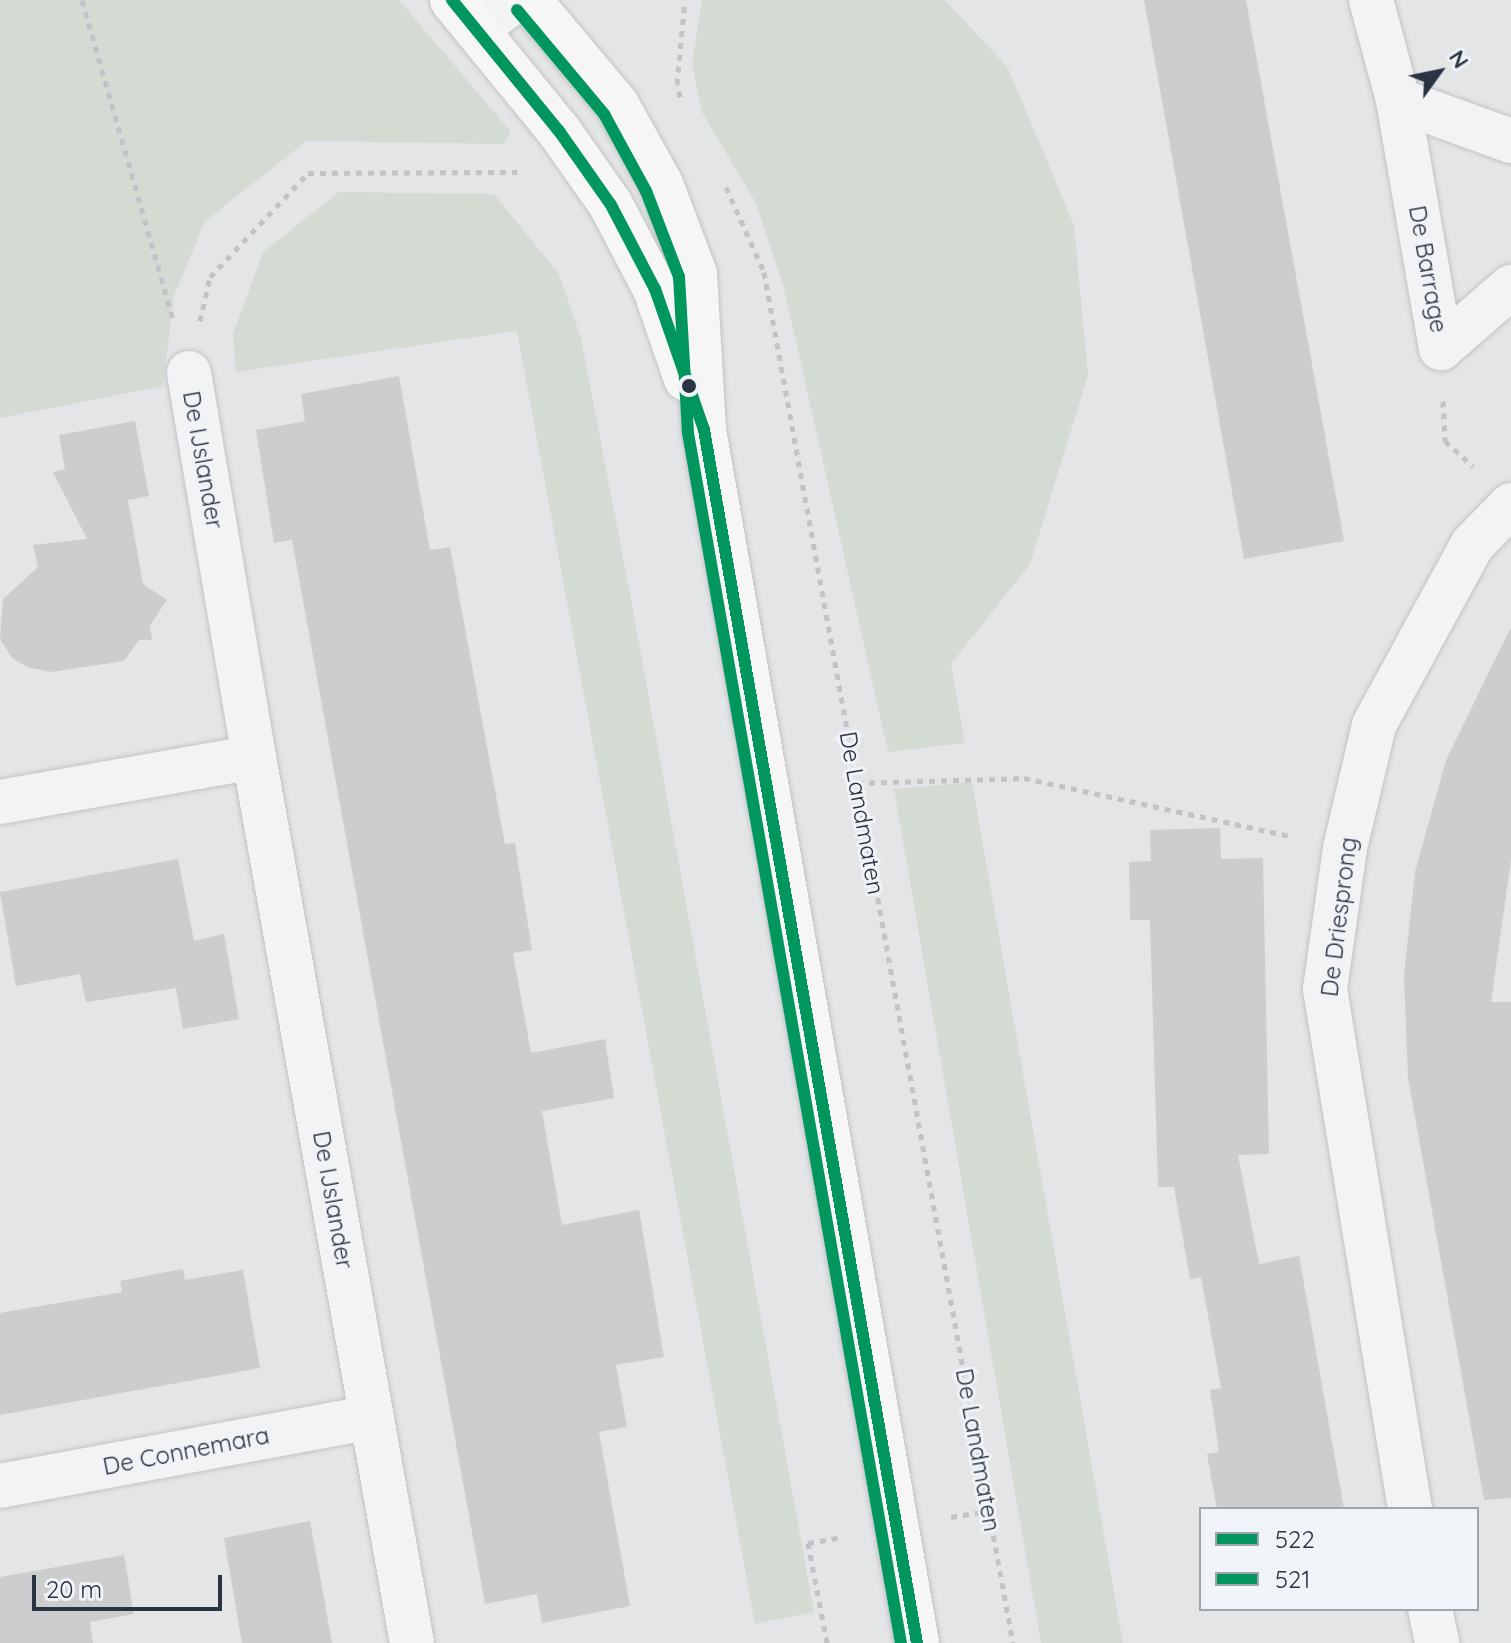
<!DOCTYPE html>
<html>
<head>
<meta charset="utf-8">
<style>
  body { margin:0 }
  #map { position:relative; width:1511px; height:1643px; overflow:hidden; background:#e3e5e7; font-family:Quicksand,sans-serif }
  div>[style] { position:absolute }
  .green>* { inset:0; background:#d4dbd3 }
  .building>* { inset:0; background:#cbcdcf }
  .path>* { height:5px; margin-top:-2.5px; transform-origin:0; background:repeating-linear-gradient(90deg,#c1c3c8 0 6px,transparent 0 12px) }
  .roads { filter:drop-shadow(0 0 2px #c1c3c5) drop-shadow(0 0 2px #c1c3c5) }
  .street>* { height:44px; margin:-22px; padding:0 22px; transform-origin:22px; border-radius:22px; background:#f2f3f4 }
  .secondary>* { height:44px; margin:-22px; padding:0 22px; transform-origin:22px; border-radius:22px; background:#f6f6f7 }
  .bus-1>* { height:12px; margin:-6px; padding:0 6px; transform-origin:6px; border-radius:6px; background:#00965e }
  .bus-2>* { height:12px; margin:-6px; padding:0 6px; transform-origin:6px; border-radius:6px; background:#00965e }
  .dots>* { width:22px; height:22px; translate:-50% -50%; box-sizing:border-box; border:4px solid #f0f3f7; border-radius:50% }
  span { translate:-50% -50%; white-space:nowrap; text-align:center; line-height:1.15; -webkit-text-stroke:6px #f0f3f7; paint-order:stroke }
  .street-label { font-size:24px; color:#293341 }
  .legend { position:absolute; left:1199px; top:1507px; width:280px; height:104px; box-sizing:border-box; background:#f0f3f7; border:2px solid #a0a6ae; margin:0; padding:10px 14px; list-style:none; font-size:24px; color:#293341 }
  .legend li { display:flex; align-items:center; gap:16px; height:40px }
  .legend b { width:40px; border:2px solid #a0a6ae }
  .north { position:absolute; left:1399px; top:32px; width:80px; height:80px; -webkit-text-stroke:6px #f0f3f7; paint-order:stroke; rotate:57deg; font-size:22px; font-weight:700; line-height:32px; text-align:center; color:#293341 }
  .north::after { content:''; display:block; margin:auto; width:28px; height:36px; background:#293341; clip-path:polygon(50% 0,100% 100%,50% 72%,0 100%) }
  .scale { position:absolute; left:32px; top:1575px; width:190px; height:36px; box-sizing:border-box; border:4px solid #293341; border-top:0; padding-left:10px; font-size:24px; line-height:28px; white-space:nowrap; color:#293341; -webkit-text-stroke:6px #f0f3f7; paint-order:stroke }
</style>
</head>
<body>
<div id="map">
  <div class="green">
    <div style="clip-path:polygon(0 0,399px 0,511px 132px,504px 144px,307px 141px,205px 221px,174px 296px,163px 386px,0 418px)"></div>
    <div style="clip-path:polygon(702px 0,945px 0,1008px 68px,1074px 225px,1088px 375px,1030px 564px,951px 664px,965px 743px,888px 752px,784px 288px,756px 203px,702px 112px,692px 64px)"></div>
    <div style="clip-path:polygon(339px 192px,494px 194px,559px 274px,581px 338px,633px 610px,814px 1612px,755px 1624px,517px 331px,236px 372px,233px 334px,263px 252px)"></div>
    <div style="clip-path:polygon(972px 782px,1123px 1643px,1041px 1643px,894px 789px)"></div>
  </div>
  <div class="building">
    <div style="clip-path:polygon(1144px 0,1246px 0,1344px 541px,1244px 559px)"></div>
    <div style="clip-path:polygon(399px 376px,430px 550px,450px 547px,505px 844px,515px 843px,532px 950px,513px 953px,531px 1053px,605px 1039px,614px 1098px,542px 1111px,562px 1225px,639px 1210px,664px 1357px,616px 1365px,627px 1427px,599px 1432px,630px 1606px,542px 1623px,537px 1594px,485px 1604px,292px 540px,274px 543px,256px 430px,305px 421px,301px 394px)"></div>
    <div style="clip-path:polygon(135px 421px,149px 496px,128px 500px,143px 584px,167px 600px,150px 625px,152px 640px,139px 640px,124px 661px,51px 672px,27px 667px,12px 658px,0 639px,3px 599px,38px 567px,33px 545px,87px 539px,53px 472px,65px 469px,59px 435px)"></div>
    <div style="clip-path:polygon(1511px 627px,1511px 860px,1491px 1002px,1511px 1002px,1511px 1498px,1484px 1500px,1408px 1078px,1404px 975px,1415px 872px,1446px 760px)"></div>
    <div style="clip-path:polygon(1220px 828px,1221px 859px,1263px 858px,1269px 1154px,1238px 1155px,1259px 1264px,1299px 1256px,1344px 1509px,1217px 1509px,1207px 1454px,1219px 1452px,1210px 1390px,1221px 1388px,1211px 1332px,1201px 1277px,1190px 1279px,1174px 1187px,1158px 1187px,1150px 920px,1130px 920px,1129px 862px,1151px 861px,1150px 830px)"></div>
    <div style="clip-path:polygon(178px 859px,194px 941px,224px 934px,239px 1019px,183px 1029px,176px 988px,86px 1002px,80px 974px,16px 986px,0 892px)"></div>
    <div style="clip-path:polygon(183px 1269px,185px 1280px,243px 1270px,260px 1368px,0 1415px,0 1313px,122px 1292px,120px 1281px)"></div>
    <div style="clip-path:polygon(310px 1521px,332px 1643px,242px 1643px,224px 1538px)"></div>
    <div style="clip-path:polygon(124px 1555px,134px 1614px,90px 1622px,93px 1643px,0 1643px,0 1577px)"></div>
  </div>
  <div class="path">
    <div style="left:82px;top:0;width:335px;rotate:74.1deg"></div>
    <div style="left:680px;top:97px;width:13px;rotate:-103deg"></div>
    <div style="left:677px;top:84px;width:84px;rotate:-84.6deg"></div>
    <div style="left:726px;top:187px;width:93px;rotate:65.9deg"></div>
    <div style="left:764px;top:272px;width:1393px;rotate:79.71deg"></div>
    <div style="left:200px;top:321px;width:45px;rotate:-77.2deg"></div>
    <div style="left:210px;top:277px;width:143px;rotate:-46.7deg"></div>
    <div style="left:308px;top:173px;width:209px;rotate:-0.3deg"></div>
    <div style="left:1443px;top:401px;width:40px;rotate:87.1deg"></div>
    <div style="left:1445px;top:441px;width:38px;rotate:42deg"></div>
    <div style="left:857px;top:783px;width:167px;rotate:-1.7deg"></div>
    <div style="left:1024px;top:778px;width:271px;rotate:12.3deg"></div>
    <div style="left:951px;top:1517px;width:38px;rotate:-9deg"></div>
    <div style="left:827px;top:1643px;width:102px;rotate:-100.8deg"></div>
    <div style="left:808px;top:1543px;width:36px;rotate:-10deg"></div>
  </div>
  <div class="roads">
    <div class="street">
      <div style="left:1371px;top:0;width:104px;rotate:74.9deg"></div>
      <div style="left:476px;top:29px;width:49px;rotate:-35.9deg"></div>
      <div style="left:1511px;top:141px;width:120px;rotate:-160.1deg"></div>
      <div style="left:1398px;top:100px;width:252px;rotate:80.2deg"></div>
      <div style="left:1441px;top:348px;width:93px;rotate:-41.1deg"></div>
      <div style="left:189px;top:373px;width:389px;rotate:80.4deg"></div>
      <div style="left:0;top:802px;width:258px;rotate:-10deg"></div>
      <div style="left:254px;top:757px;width:900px;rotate:79.89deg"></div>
      <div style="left:0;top:1486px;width:378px;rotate:-10.5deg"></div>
      <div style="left:1410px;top:1509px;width:527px;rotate:-99.28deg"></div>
      <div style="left:1325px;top:989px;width:142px;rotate:-81.9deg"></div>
      <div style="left:1345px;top:848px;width:126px;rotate:-76.7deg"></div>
      <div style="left:1374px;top:725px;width:205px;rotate:-61.4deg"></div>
      <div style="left:1472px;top:545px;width:56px;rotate:-45.7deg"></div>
      <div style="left:1430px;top:1609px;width:35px;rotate:78deg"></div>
    </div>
    <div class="secondary">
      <div style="left:452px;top:0;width:169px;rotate:50.8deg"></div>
      <div style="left:559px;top:131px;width:90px;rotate:54.9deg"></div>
      <div style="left:611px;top:205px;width:95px;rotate:62.4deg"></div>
      <div style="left:655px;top:289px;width:95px;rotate:71deg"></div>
      <div style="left:529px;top:0;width:137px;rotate:50deg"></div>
      <div style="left:617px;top:105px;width:90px;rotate:60.9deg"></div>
      <div style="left:661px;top:184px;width:96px;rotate:69.3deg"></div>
      <div style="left:695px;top:274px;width:156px;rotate:86.7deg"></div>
      <div style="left:704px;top:430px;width:1232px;rotate:80.04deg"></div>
    </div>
  </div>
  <div class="bus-1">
    <div style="left:452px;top:0;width:169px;rotate:50.8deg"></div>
    <div style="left:559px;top:131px;width:90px;rotate:54.9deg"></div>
    <div style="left:611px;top:205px;width:95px;rotate:62.4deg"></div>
    <div style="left:655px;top:289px;width:149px;rotate:70.8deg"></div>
    <div style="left:704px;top:430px;width:1232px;rotate:80.04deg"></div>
  </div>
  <div class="bus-2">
    <div style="left:517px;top:10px;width:136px;rotate:50.1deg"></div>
    <div style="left:604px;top:114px;width:88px;rotate:61.4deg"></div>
    <div style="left:646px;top:191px;width:92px;rotate:69deg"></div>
    <div style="left:679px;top:277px;width:156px;rotate:86.7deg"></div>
    <div style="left:688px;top:433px;width:1229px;rotate:80.02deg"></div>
  </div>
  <div class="dots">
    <div style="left:689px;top:386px;background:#293341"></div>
  </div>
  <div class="street-label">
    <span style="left:1428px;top:269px;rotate:80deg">De Barrage</span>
    <span style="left:203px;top:460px;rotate:80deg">De IJslander</span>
    <span style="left:862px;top:813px;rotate:80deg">De Landmaten</span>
    <span style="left:1339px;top:917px;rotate:-83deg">De Driesprong</span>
    <span style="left:333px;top:1200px;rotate:80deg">De IJslander</span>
    <span style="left:978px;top:1450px;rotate:80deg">De Landmaten</span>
    <span style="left:186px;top:1451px;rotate:-11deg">De Connemara</span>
  </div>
  <ul class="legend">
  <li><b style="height:10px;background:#00965e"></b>522</li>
  <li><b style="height:10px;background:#00965e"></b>521</li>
  </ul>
  <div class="north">N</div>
  <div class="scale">20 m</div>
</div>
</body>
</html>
